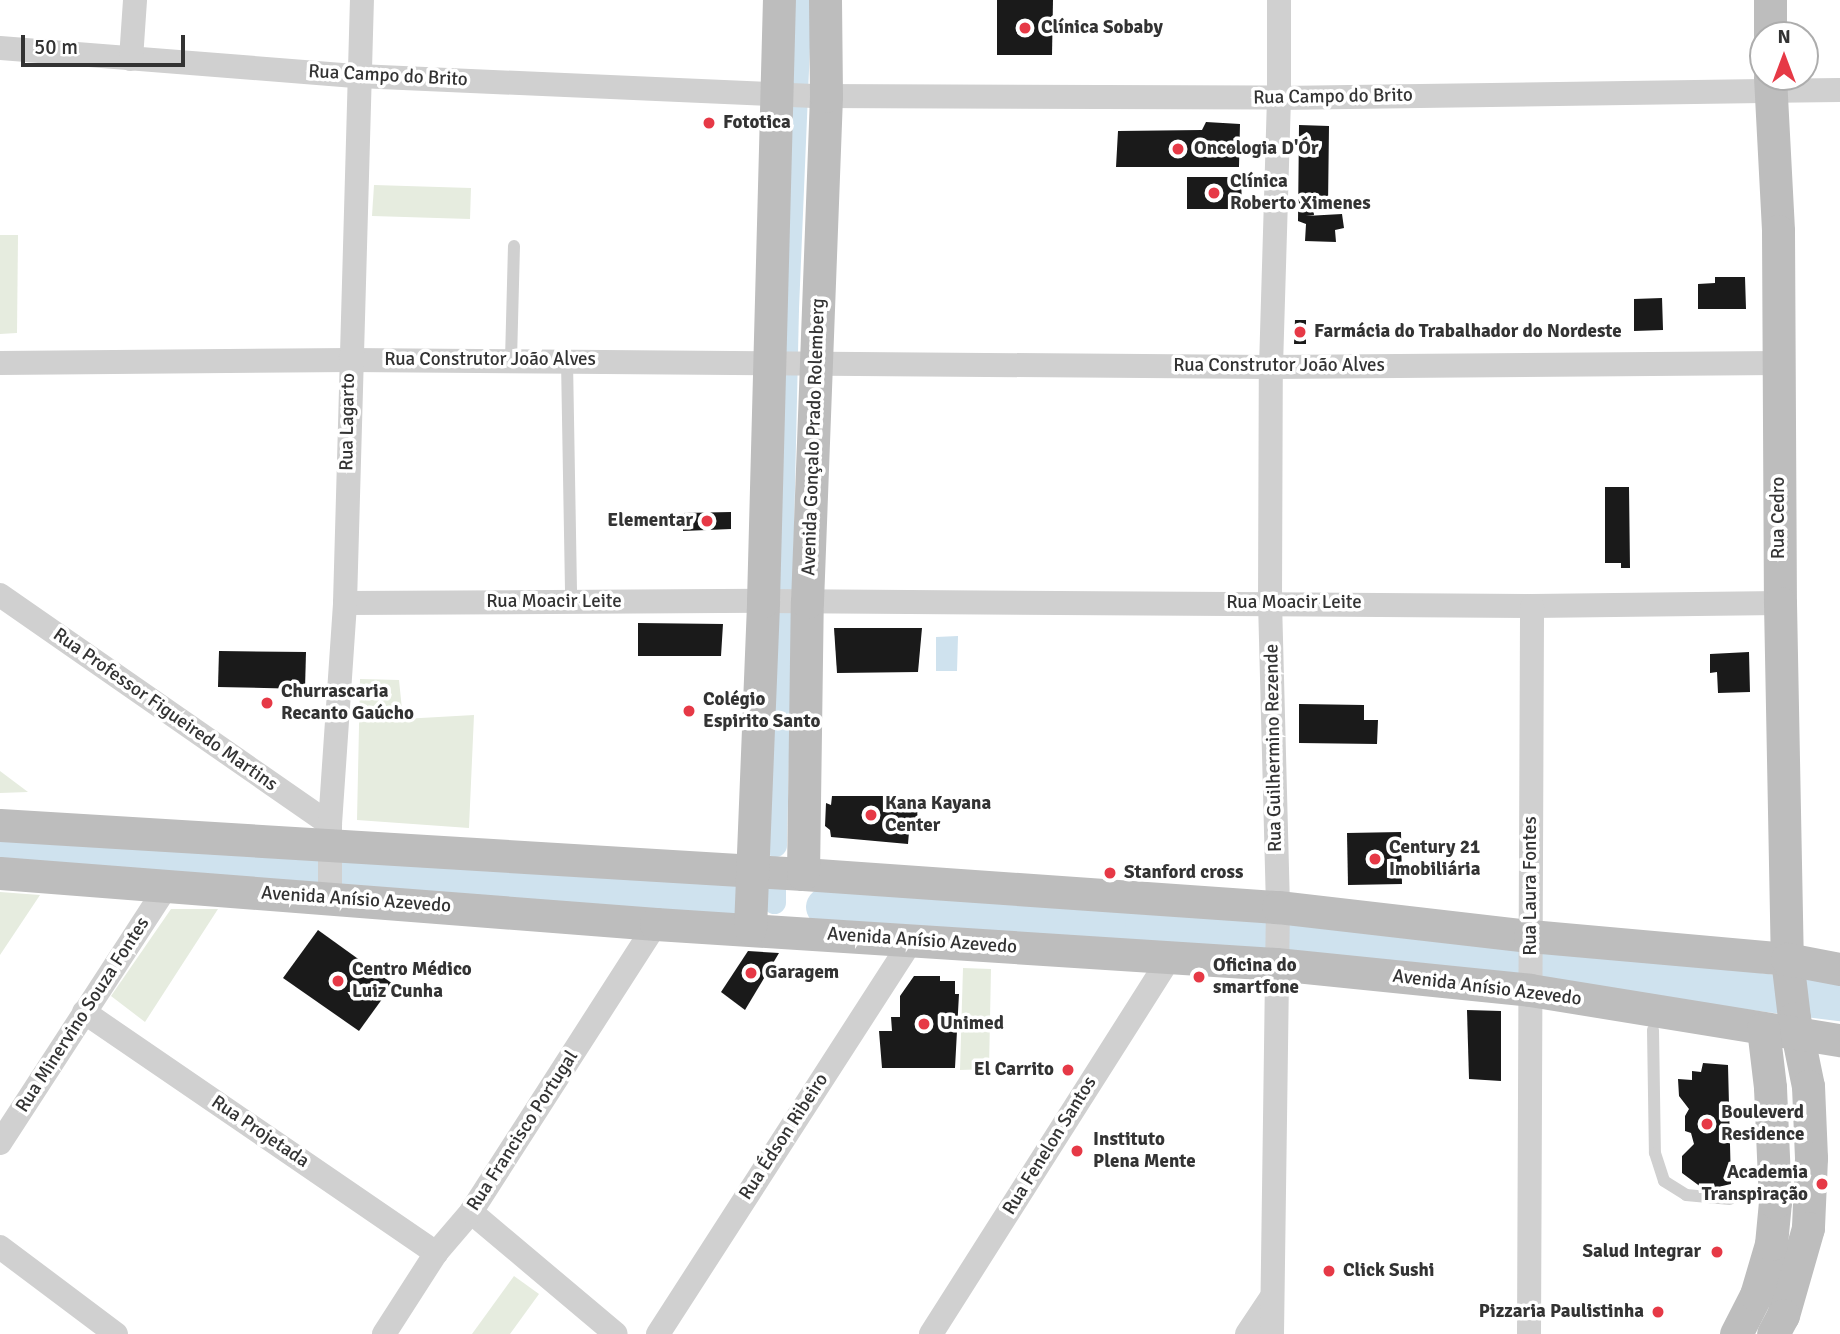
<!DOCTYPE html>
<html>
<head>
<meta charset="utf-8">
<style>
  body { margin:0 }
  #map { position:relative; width:1840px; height:1334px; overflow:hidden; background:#fff; font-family:Signika,sans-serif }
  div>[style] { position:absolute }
  .green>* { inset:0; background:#e6ecdf }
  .water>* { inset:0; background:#cfe2ee }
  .canal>* { height:23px; margin:-11.5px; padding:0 11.5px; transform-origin:11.5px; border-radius:11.5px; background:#cfe2ee }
  .river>* { height:38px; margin:-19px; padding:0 19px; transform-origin:19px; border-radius:19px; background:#cfe2ee }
  .building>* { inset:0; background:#1a1a1a }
  .lane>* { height:12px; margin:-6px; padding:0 6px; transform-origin:6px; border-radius:6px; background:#d0d0d0 }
  .street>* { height:24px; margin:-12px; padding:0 12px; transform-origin:12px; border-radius:12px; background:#d0d0d0 }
  .secondary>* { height:33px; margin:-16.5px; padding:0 16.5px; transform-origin:16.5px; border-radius:16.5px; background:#bdbdbd }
  .dots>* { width:19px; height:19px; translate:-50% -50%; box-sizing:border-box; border:4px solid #fff; border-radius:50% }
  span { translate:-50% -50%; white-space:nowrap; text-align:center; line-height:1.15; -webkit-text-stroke:7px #fff; paint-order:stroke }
  .poi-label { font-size:19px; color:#333; font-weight:700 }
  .left { translate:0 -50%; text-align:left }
  .right { translate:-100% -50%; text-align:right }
  .street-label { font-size:19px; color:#333 }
  .north { position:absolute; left:1749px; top:21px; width:70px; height:70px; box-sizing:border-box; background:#fff; border:2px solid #adadad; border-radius:50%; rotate:0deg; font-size:19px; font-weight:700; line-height:28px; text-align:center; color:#333 }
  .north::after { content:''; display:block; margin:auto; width:24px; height:32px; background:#e63946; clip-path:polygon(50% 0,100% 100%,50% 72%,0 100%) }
  .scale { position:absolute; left:21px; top:35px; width:164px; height:32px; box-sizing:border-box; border:4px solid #333; border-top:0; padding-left:9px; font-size:21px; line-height:24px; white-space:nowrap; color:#333; -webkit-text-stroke:5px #fff; paint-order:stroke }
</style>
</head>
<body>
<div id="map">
  <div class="green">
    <div style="clip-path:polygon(374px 185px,471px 188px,470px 219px,372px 216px)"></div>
    <div style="clip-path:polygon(0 235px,18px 235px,17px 333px,0 334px)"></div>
    <div style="clip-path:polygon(360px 679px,399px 680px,403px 719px,474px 715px,469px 828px,357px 820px)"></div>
    <div style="clip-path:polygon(0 771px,28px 792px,0 793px)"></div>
    <div style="clip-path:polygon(0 892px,40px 895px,0 955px)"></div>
    <div style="clip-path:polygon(171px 909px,218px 909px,145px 1022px,111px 996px)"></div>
    <div style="clip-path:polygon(963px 968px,991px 969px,989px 1069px,960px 1070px)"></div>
    <div style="clip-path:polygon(514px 1276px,539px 1294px,510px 1334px,472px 1334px)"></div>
  </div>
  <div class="water">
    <div style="clip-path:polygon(958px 636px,957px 671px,936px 671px,936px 637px)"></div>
  </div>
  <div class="canal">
    <div style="left:775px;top:845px;width:537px;rotate:-88.72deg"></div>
    <div style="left:787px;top:308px;width:308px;rotate:-87.6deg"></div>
    <div style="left:774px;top:902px;width:16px;rotate:-90deg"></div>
  </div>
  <div class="river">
    <div style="left:0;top:851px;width:731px;rotate:3.77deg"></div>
    <div style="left:825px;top:907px;width:320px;rotate:3.2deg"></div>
    <div style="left:1144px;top:925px;width:323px;rotate:5.3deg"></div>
    <div style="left:1466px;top:955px;width:377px;rotate:7.2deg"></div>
  </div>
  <div class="building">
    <div style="clip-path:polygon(997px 0,1053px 0,1052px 55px,997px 55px)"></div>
    <div style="clip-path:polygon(1206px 122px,1240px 124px,1239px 167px,1116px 167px,1118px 131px,1202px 130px)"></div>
    <div style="clip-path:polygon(1299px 125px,1329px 126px,1328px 206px,1313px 207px,1314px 215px,1306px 216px,1342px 214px,1344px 228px,1335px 230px,1336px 242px,1305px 241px,1306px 224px,1298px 221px)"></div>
    <div style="clip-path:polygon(1187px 177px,1241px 177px,1242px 209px,1187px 209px)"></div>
    <div style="clip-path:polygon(1715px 277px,1745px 277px,1746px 309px,1698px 309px,1698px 284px,1715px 283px)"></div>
    <div style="clip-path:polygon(1662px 298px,1663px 330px,1634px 331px,1634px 299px)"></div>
    <div style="clip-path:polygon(1295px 320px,1306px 320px,1306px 344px,1294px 344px)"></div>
    <div style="clip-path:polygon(1605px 487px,1629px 487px,1630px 568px,1621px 568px,1621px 563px,1605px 563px)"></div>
    <div style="clip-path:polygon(731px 512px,731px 529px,683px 531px,683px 513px)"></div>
    <div style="clip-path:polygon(638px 623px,723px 624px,721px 656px,638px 656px)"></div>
    <div style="clip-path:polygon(834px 628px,922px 628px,918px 672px,837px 673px)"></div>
    <div style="clip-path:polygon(219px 651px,306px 652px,305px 689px,218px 687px)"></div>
    <div style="clip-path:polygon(1749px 652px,1750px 692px,1718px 693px,1717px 672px,1710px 673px,1710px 654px)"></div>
    <div style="clip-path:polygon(1299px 704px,1364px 705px,1364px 720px,1378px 720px,1377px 744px,1299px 743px)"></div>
    <div style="clip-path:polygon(832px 796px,904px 796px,904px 803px,917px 805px,918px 831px,909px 832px,908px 844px,831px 837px,830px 830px,825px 826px,826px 803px,831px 805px)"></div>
    <div style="clip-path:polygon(1401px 832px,1402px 884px,1348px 885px,1347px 833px)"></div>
    <div style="clip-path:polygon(318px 930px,393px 984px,359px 1031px,283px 978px)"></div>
    <div style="clip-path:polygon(748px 951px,779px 953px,745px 1010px,721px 992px)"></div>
    <div style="clip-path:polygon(914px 976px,940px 976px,940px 981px,955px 981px,955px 994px,959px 994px,955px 1068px,882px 1068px,879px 1031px,892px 1031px,891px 1017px,900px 1017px,900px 996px)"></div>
    <div style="clip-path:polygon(1467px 1010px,1501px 1011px,1501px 1081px,1469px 1079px)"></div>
    <div style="clip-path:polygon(1703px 1063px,1728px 1065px,1731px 1184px,1705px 1190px,1682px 1173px,1682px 1156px,1694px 1144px,1691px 1133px,1685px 1131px,1685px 1116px,1689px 1109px,1679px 1096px,1678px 1079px,1692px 1080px,1692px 1071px,1701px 1072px)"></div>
  </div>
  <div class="lane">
    <div style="left:511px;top:360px;width:114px;rotate:-88.5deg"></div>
    <div style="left:567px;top:361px;width:241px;rotate:89deg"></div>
    <div style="left:1653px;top:1030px;width:123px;rotate:89.1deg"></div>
    <div style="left:1655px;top:1153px;width:29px;rotate:72deg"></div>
    <div style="left:1664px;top:1181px;width:26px;rotate:32deg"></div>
    <div style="left:1686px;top:1195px;width:44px;rotate:5.2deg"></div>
  </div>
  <div class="street">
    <div style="left:0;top:48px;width:359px;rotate:4.5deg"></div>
    <div style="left:358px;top:76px;width:456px;rotate:2.5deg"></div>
    <div style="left:814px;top:96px;width:465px;rotate:0.2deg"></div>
    <div style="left:1279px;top:98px;width:561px;rotate:-0.82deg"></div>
    <div style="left:131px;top:59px;width:59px;rotate:-86.1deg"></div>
    <div style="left:0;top:363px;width:350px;rotate:-0.5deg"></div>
    <div style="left:350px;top:360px;width:921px;rotate:0.44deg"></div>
    <div style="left:1271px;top:367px;width:508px;rotate:-0.45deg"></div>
    <div style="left:0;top:595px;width:402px;rotate:34.8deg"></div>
    <div style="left:345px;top:603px;width:418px;rotate:-0.3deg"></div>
    <div style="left:763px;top:601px;width:769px;rotate:0.37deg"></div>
    <div style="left:1532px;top:606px;width:248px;rotate:-0.7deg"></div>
    <div style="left:330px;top:897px;width:73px;rotate:-90deg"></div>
    <div style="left:330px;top:824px;width:222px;rotate:-86.1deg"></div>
    <div style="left:345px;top:603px;width:603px;rotate:-88.39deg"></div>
    <div style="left:84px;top:1012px;width:427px;rotate:34.4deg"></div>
    <div style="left:0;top:1143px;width:305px;rotate:-57deg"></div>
    <div style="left:471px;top:1212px;width:189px;rotate:40.1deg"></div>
    <div style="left:0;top:1247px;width:145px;rotate:36.9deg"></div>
    <div style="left:384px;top:1334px;width:96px;rotate:-57.3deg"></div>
    <div style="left:436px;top:1253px;width:54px;rotate:-49.5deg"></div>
    <div style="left:471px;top:1212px;width:342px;rotate:-57.3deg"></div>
    <div style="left:658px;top:1334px;width:467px;rotate:-57.2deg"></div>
    <div style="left:931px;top:1334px;width:446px;rotate:-57.6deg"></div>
    <div style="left:1247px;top:1334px;width:43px;rotate:-56.3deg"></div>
    <div style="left:1272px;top:1334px;width:427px;rotate:-89.2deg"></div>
    <div style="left:1278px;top:907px;width:304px;rotate:-91.5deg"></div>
    <div style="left:1270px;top:603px;width:236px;rotate:-89.8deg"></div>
    <div style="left:1271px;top:367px;width:269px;rotate:-88.3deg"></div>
    <div style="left:1279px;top:98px;width:98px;rotate:-90deg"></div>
    <div style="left:1529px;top:1334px;width:728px;rotate:-89.76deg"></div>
  </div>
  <div class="secondary">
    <div style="left:1770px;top:0;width:35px;rotate:90deg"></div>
    <div style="left:1770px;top:77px;width:154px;rotate:87deg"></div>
    <div style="left:1778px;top:231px;width:372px;rotate:89.7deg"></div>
    <div style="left:1780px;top:603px;width:356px;rotate:88.9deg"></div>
    <div style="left:1787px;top:959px;width:59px;rotate:83.2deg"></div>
    <div style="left:1794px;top:1018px;width:69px;rotate:78.4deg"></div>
    <div style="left:1808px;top:1086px;width:72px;rotate:87.6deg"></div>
    <div style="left:1811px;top:1158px;width:70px;rotate:92.5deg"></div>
    <div style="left:1808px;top:1228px;width:91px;rotate:106deg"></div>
    <div style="left:1783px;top:1315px;width:21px;rotate:118deg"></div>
    <div style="left:0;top:825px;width:804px;rotate:3.49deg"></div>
    <div style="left:803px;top:874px;width:476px;rotate:4deg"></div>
    <div style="left:1278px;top:907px;width:254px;rotate:6.6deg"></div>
    <div style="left:1530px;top:936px;width:258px;rotate:5.1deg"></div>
    <div style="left:1787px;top:959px;width:54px;rotate:10.7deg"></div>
    <div style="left:0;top:873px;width:658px;rotate:4.45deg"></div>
    <div style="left:656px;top:924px;width:621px;rotate:3.69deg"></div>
    <div style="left:1276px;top:964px;width:255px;rotate:5.8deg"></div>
    <div style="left:1530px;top:990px;width:314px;rotate:9.2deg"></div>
    <div style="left:803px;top:874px;width:272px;rotate:-89.2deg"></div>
    <div style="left:807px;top:602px;width:506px;rotate:-87.85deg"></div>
    <div style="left:826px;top:96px;width:96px;rotate:-90.6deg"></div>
    <div style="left:750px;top:928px;width:327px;rotate:-87.7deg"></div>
    <div style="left:763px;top:601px;width:601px;rotate:-88.48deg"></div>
    <div style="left:1736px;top:1334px;width:44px;rotate:-62.9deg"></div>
    <div style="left:1756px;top:1295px;width:53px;rotate:-73.6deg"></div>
    <div style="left:1771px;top:1244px;width:42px;rotate:-84.6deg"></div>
    <div style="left:1775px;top:1202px;width:115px;rotate:-92.5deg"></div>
    <div style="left:1770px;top:1087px;width:59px;rotate:-96.8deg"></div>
  </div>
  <div class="dots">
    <div style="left:1025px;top:28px;background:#e63946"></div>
    <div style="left:709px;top:123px;background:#e63946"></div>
    <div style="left:1178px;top:149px;background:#e63946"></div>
    <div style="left:1214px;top:193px;background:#e63946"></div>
    <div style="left:1300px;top:332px;background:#e63946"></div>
    <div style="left:707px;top:521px;background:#e63946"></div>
    <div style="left:267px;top:703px;background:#e63946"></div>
    <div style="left:689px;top:711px;background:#e63946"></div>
    <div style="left:871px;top:815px;background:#e63946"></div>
    <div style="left:1375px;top:859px;background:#e63946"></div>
    <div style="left:1110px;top:873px;background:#e63946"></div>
    <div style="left:751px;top:973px;background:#e63946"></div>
    <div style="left:1199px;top:977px;background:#e63946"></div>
    <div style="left:338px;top:981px;background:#e63946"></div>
    <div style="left:924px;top:1024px;background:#e63946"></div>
    <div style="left:1068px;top:1070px;background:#e63946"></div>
    <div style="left:1707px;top:1124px;background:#e63946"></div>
    <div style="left:1077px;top:1151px;background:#e63946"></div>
    <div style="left:1822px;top:1184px;background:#e63946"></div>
    <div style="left:1717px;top:1252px;background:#e63946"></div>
    <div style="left:1329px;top:1271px;background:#e63946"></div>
    <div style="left:1658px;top:1312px;background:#e63946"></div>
  </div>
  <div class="poi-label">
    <span class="left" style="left:1041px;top:28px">Clínica Sobaby</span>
    <span class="left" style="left:723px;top:123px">Fototica</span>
    <span class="left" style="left:1194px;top:149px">Oncologia D'Ór</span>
    <span class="left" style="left:1230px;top:193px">Clínica<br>Roberto Ximenes</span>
    <span class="left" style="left:1314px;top:332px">Farmácia do Trabalhador do Nordeste</span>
    <span class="right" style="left:693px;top:521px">Elementar</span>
    <span class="left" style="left:281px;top:703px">Churrascaria<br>Recanto Gaúcho</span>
    <span class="left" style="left:703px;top:711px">Colégio<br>Espirito Santo</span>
    <span class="left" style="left:885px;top:815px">Kana Kayana<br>Center</span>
    <span class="left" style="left:1389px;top:859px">Century 21<br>Imobiliária</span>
    <span class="left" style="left:1124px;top:873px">Stanford cross</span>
    <span class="left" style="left:1213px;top:977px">Oficina do<br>smartfone</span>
    <span class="left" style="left:352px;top:981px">Centro Médico<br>Luiz Cunha</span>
    <span class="left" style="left:765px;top:973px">Garagem</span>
    <span class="left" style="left:940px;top:1024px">Unimed</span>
    <span class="right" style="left:1054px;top:1070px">El Carrito</span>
    <span class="left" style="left:1721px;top:1124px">Bouleverd<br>Residence</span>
    <span class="left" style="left:1093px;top:1151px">Instituto<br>Plena Mente</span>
    <span class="right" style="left:1808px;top:1184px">Academia<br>Transpiração</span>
    <span class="right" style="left:1701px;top:1252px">Salud Integrar</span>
    <span class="left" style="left:1343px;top:1271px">Click Sushi</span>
    <span class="right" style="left:1644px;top:1312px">Pizzaria Paulistinha</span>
  </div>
  <div class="street-label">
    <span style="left:388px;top:76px;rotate:3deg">Rua Campo do Brito</span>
    <span style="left:1333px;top:97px;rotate:-1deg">Rua Campo do Brito</span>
    <span style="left:490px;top:360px">Rua Construtor João Alves</span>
    <span style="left:1279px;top:366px">Rua Construtor João Alves</span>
    <span style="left:348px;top:422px;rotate:-89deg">Rua Lagarto</span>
    <span style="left:814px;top:437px;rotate:-88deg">Avenida Gonçalo Prado Rolemberg</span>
    <span style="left:1779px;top:518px;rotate:-90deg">Rua Cedro</span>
    <span style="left:554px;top:602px">Rua Moacir Leite</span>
    <span style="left:1294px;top:603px">Rua Moacir Leite</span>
    <span style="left:165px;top:710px;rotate:35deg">Rua Professor Figueiredo Martins</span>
    <span style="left:1274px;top:748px;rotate:-91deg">Rua Guilhermino Rezende</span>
    <span style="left:1531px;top:886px;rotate:-90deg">Rua Laura Fontes</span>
    <span style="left:356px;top:900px;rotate:4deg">Avenida Anísio Azevedo</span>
    <span style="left:922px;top:941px;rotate:4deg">Avenida Anísio Azevedo</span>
    <span style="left:1487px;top:988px;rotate:7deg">Avenida Anísio Azevedo</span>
    <span style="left:83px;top:1015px;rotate:-57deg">Rua Minervino Souza Fontes</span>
    <span style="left:523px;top:1131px;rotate:-57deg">Rua Francisco Portugal</span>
    <span style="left:260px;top:1132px;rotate:34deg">Rua Projetada</span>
    <span style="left:784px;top:1137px;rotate:-57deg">Rua Édson Ribeiro</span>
    <span style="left:1050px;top:1146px;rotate:-58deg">Rua Fenelon Santos</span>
  </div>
  <div class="north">N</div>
  <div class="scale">50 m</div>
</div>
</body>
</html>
